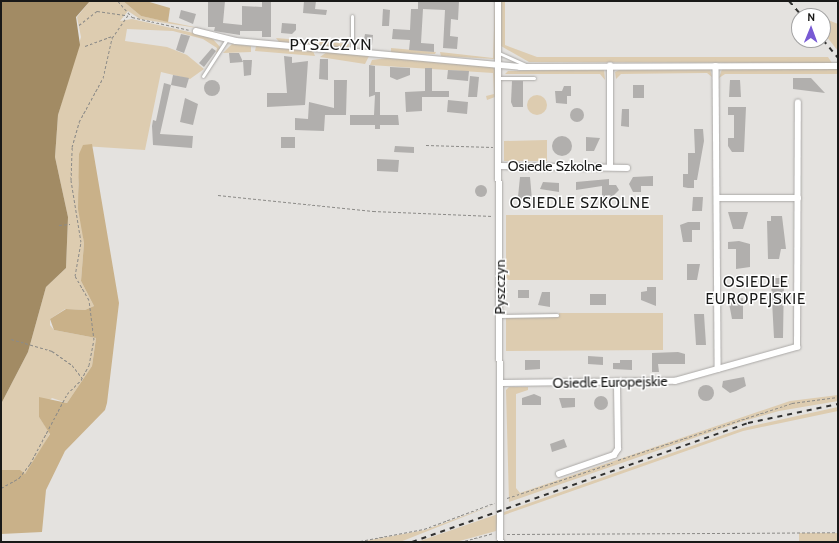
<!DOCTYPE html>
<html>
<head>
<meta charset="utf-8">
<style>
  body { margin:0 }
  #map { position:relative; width:839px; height:543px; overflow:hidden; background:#e4e2df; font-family:Cabin,sans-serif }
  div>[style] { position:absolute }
  .green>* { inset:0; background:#ddccb0 }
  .round { border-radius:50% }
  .forest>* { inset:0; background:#c9b189 }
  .water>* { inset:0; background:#a28b64 }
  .building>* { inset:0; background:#b1afad }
  .path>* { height:1px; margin-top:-0.5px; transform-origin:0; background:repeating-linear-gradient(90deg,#8b8a87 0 3px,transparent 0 5px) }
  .roads { filter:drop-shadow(0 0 1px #aaa8a6) drop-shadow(0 0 1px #aaa8a6) }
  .service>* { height:3px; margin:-1.5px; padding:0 1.5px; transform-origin:1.5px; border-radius:1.5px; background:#fff }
  .minor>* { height:5.5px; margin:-2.75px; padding:0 2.75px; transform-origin:2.75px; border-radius:2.75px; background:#fff }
  .rail>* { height:2px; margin-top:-1px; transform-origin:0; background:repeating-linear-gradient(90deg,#313130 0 5px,transparent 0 10px) }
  span { translate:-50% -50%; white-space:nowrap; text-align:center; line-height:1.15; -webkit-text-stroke:3px #fff; paint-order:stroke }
  .street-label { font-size:14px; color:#191918 }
  .neighbourhood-label { font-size:15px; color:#191918; letter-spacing:1px }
  .quarter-label { font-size:16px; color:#191918; letter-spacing:1px }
  .frame { position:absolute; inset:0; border:2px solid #191918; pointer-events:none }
  .north { position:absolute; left:791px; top:8px; width:40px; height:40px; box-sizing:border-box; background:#fff; border:1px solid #a3a3a3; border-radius:50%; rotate:1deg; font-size:11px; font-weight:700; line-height:16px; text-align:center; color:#191918 }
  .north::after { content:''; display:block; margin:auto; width:14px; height:18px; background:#785ad4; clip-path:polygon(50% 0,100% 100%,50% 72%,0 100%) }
</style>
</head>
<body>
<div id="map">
  <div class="green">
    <div style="clip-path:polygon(90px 1px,123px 1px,141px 16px,204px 29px,140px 19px,128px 11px,120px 21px,132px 19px,211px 37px,221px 48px,216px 54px,217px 48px,203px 39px,173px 31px,127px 29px,125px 41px,167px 47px,187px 55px,204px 69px,190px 79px,161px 72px,145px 150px,83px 146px,78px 185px,84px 243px,81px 281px,94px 306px,85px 310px,65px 309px,50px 319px,50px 325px,54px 330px,96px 338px,92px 366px,67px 403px,52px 398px,39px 409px,39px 417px,50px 433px,33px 466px,25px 474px,1px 470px,1px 404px,28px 352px,46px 287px,66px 268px,68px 217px,55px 157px,58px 115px,81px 37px,77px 17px)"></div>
    <div style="clip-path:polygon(495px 1px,495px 59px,441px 56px,440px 52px,493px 58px)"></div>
    <div style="clip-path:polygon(501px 1px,505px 1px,505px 45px,537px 57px,828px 57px,832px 63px,529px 62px,501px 46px)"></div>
    <div style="clip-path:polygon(823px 18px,838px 24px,838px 51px,823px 32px)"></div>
    <div style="clip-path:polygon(276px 38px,349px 44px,348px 49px,279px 42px)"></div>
    <div style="clip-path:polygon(232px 44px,251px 46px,251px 52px,223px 53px)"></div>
    <div style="clip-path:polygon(256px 46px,313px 51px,315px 56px,255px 51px)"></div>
    <div style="clip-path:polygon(391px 48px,436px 52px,435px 54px,391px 53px)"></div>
    <div style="clip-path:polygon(327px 52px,369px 56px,365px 64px,320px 57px)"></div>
    <div style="clip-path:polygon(387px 58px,493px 67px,497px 73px,495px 97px,487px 100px,486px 96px,494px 94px,493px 73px,370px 65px,372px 60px)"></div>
    <div style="clip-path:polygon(604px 69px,605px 80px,600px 74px,505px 74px,508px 71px)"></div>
    <div style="clip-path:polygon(710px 69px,712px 77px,707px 73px,621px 74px,616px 79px,615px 72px,619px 70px)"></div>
    <div style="clip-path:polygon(722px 69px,837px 69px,838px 74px,725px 74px,719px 78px)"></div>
    <div class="round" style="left:527px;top:95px;width:20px;height:20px"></div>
    <div style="clip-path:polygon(547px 140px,547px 161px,504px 161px,504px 141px)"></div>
    <div style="clip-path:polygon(506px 215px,663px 215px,663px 280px,506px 280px)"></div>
    <div style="clip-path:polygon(559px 313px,663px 313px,663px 350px,506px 351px,506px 318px,559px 317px)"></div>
    <div style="clip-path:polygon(509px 387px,528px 387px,528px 390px,516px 394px,516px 488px,520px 493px,790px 401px,838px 395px,838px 401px,779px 411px,740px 422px,509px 502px,506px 390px)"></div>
    <div style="clip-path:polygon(838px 407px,838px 411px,743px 431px,504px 515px,504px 512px,743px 428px)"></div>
    <div style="clip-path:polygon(496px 504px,400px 542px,359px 542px,425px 530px)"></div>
    <div style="clip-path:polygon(498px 514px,496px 531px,456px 542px,417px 542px)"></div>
    <div style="clip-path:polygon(799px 533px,838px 533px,838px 542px,799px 542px)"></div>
  </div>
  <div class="forest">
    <div style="clip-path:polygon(123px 1px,146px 1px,170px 8px,168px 22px,141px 16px)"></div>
    <div style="clip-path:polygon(92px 144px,119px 303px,107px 403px,105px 410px,65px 451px,46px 490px,42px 532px,1px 534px,1px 470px,20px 470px,25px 474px,50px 434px,39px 417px,39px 397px,67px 403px,92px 366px,96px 338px,54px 330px,50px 319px,66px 309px,85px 310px,94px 306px,81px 281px,84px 243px,78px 209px,79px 154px,83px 145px)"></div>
  </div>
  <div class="water">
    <div style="clip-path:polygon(1px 1px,90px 1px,76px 17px,80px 45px,58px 115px,55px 157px,68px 217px,66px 268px,46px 287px,28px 352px,1px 404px)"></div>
  </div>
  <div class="building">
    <div style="clip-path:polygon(208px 1px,225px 1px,223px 23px,242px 25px,242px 6px,262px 7px,262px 1px,271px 1px,271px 37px,262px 37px,262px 31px,240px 31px,240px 35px,214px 31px,215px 27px,208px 27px)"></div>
    <div style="clip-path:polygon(304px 1px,316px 1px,315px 9px,327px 10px,326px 15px,303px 13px)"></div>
    <div style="clip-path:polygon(418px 1px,459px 1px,458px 20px,451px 19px,450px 36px,458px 37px,457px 49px,443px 48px,445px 10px,423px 9px,421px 43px,434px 44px,434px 52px,409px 50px,410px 40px,392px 39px,393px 29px,410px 30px,411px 9px,418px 9px)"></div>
    <div style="clip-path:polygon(383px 9px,390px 10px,389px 26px,382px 26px)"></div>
    <div style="clip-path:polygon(181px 10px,196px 14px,193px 24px,179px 18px)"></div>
    <div style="clip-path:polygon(282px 23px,296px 24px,296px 30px,292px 34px,281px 33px)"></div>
    <div style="clip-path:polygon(181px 34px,190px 36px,184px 53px,176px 50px)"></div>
    <div style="clip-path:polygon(365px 34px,373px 35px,372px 45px,363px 45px)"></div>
    <div style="clip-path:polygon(212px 48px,216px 51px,204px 67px,199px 63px)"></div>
    <div style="clip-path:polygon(229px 53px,239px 53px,243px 62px,230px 63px)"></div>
    <div style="clip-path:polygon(284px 56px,292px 57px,292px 63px,308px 61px,305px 105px,267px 107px,267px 93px,287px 93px)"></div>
    <div style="clip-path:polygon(320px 59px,328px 59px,328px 80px,319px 79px)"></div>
    <div style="clip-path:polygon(243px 60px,252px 60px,251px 75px,244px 76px)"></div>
    <div style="clip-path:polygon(369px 65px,375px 66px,375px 92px,380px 92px,380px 115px,398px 115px,399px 125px,380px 125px,380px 129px,375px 129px,375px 125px,350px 125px,350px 115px,374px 115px,375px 95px,369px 97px)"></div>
    <div style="clip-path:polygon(390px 67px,410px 68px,410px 75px,397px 80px,390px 77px)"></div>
    <div style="clip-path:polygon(425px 68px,432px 68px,432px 91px,449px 91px,449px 97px,422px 97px,422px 111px,406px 112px,405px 92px,425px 91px)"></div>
    <div style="clip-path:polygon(448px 70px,469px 71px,468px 81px,447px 79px)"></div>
    <div style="clip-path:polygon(173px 75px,189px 78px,186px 88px,171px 85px)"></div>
    <div style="clip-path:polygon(470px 76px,479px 77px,477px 97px,468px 97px)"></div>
    <div style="clip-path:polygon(793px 78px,811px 78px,825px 93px,793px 89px)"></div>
    <div style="clip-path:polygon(334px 80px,347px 80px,346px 115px,325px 115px,324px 131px,295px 130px,295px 118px,308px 119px,309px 102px,334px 108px)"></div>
    <div style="clip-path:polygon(730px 80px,740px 80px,741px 97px,729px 97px)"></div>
    <div class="round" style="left:204px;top:80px;width:16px;height:16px"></div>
    <div style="clip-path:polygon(512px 81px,523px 81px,523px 107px,513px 107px,511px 102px)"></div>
    <div style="clip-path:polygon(164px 83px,171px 85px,160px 134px,193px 136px,192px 148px,153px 145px,152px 126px,153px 120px,156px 121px)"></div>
    <div style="clip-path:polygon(633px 85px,644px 85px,644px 98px,633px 98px)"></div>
    <div style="clip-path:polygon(564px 86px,571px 86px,571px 96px,567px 96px,567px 104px,556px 103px,555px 91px,562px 91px)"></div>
    <div style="clip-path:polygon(185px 98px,198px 104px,193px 125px,180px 122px)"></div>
    <div style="clip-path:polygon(448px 100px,468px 102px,467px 114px,447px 112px)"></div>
    <div style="clip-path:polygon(728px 107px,746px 107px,744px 152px,732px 152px,728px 146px,728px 138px,734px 138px,734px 115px,728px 115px)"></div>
    <div class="round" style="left:570px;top:108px;width:14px;height:14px"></div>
    <div style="clip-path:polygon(622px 109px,629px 109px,629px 127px,621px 126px)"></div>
    <div style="clip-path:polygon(694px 129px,703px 129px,704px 141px,697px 180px,694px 180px,694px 188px,688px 188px,683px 187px,683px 174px,688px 174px,688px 153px,695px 153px)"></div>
    <div class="round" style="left:552px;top:136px;width:20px;height:20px"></div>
    <div style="clip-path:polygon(281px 137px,295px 137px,295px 148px,281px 148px)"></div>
    <div style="clip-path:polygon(586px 137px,600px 138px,594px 151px,586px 151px)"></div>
    <div style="clip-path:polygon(395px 146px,414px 147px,414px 153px,394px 152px)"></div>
    <div style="clip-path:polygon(377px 159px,399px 160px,398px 172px,377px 171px)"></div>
    <div style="clip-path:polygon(653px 176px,653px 186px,641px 186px,641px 192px,633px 192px,629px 184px,633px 177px)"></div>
    <div style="clip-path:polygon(520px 177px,530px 177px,532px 200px,527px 202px,518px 197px)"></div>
    <div style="clip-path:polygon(609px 179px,609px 185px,616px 185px,619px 190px,610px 199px,602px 199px,602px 186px,576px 190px,576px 182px)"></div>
    <div style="clip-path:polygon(543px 182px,559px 183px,559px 192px,540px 189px)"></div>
    <div class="round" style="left:475px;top:185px;width:12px;height:12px"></div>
    <div style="clip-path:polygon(693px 197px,703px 197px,702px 211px,692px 211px)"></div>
    <div style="clip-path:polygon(728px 212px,748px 212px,743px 229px,733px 229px)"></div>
    <div style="clip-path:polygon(771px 216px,782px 216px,786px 249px,781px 249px,779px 259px,768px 259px,767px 221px,771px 221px)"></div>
    <div style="clip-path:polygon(688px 222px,700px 222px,700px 230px,692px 230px,692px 242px,683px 242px,680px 225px)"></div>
    <div style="clip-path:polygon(739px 241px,750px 244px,750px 267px,736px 269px,736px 249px,728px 249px,728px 242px)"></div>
    <div style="clip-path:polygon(687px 264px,700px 264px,697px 280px,687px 280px)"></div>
    <div style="clip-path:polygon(775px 278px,784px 278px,783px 338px,774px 338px,771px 282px,775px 282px)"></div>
    <div style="clip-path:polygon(647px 287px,656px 287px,656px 306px,641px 300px,641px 292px,647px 291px)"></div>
    <div style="clip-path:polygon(518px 290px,529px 290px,529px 298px,518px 298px)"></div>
    <div style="clip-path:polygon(542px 292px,550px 292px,550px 307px,538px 305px)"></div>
    <div style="clip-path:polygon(590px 294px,606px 294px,606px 305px,590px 305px)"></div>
    <div style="clip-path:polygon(728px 298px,743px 298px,743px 319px,732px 319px)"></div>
    <div style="clip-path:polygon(694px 314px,704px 314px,706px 345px,696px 345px)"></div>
    <div style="clip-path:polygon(678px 352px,685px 354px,685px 364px,658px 364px,659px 372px,652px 372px,652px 353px)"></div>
    <div style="clip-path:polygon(588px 356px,603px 357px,603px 365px,588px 364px)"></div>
    <div style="clip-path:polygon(525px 360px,540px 360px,540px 369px,525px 370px)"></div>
    <div style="clip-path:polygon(620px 360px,632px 360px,632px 370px,613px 369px,613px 363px,620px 363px)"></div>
    <div style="clip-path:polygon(744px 377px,746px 386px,736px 391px,730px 393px,722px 387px,723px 381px)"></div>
    <div class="round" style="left:698px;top:385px;width:16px;height:16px"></div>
    <div style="clip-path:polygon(534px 394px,541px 397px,541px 405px,522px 405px,522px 398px)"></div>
    <div class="round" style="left:594px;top:396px;width:14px;height:14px"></div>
    <div style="clip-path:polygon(559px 398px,575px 398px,575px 407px,562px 408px)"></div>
    <div style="clip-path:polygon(564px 439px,567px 447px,552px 452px,550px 444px)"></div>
  </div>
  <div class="path">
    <div style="left:118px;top:1px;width:21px;rotate:49deg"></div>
    <div style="left:132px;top:17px;width:58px;rotate:12.8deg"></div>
    <div style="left:79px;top:25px;width:23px;rotate:-38deg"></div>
    <div style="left:97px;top:11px;width:30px;rotate:8deg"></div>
    <div style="left:85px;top:46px;width:29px;rotate:-20deg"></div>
    <div style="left:426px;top:145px;width:67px;rotate:1.7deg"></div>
    <div style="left:218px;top:195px;width:156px;rotate:5.9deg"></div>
    <div style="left:373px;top:211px;width:120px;rotate:2.4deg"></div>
    <div style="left:59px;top:225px;width:11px;rotate:-5deg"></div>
    <div style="left:11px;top:339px;width:43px;rotate:16.3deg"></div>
    <div style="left:52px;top:351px;width:24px;rotate:35deg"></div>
    <div style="left:72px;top:365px;width:16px;rotate:52deg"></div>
    <div style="left:618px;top:460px;width:183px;rotate:-18.1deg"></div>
    <div style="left:792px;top:403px;width:46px;rotate:-7.4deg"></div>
    <div style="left:1px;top:488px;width:21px;rotate:-29deg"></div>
    <div style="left:19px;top:478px;width:18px;rotate:-52deg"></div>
    <div style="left:30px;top:464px;width:79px;rotate:-62.1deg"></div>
    <div style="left:67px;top:394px;width:20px;rotate:-45deg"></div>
    <div style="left:81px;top:380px;width:17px;rotate:-62deg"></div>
    <div style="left:89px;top:365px;width:25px;rotate:-79deg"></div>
    <div style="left:94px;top:340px;width:40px;rotate:-97.1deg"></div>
    <div style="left:89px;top:300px;width:28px;rotate:-120deg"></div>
    <div style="left:75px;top:276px;width:35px;rotate:-80deg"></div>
    <div style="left:81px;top:242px;width:63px;rotate:-99.2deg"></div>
    <div style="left:71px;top:180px;width:33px;rotate:-88deg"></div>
    <div style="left:72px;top:147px;width:26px;rotate:-74deg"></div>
    <div style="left:79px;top:122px;width:50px;rotate:-61.4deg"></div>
    <div style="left:103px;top:78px;width:41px;rotate:-77.3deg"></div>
    <div style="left:112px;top:38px;width:28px;rotate:-55deg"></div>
    <div style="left:507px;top:498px;width:111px;rotate:-18.4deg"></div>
    <div style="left:507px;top:534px;width:331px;rotate:-0.3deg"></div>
    <div style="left:355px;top:542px;width:70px;rotate:-10.7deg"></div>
    <div style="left:424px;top:529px;width:75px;rotate:-20.4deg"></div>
    <div style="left:460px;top:542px;width:35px;rotate:-15deg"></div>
  </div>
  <div class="roads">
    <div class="service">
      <div style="left:352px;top:16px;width:35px;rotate:90deg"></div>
      <div style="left:499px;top:53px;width:32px;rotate:24deg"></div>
      <div style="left:203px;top:76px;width:44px;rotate:-57deg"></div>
      <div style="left:500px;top:78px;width:34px"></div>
      <div style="left:501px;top:316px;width:56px;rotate:-1deg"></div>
    </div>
    <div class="minor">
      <div style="left:498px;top:1px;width:541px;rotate:89.68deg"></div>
      <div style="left:196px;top:31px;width:41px;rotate:14deg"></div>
      <div style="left:236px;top:41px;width:285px;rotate:5.2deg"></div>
      <div style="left:520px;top:67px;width:318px;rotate:-0.2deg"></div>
      <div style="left:716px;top:66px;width:303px;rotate:89.6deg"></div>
      <div style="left:500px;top:166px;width:127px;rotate:0.9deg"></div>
      <div style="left:610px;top:166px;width:100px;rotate:-90deg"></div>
      <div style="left:717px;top:198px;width:81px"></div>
      <div style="left:501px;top:383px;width:174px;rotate:-0.7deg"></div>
      <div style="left:675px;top:381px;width:127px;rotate:-15.6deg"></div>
      <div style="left:797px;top:347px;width:244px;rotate:-89.8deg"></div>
      <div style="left:559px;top:474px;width:58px;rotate:-19.1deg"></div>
      <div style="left:614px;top:455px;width:7px;rotate:-56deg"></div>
      <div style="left:618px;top:449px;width:67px;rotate:-90.9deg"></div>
    </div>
  </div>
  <div class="rail">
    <div style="left:789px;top:1px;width:20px;rotate:49deg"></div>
    <div style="left:823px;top:40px;width:23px;rotate:50deg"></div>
    <div style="left:412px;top:542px;width:356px;rotate:-19.5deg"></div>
    <div style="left:748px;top:423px;width:92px;rotate:-11.9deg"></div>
  </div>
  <div class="street-label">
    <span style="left:555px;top:166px">Osiedle Szkolne</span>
    <span style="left:500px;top:287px;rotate:-90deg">Pyszczyn</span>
    <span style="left:610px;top:382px;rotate:-1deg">Osiedle Europejskie</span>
  </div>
  <div class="neighbourhood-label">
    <span style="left:580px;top:204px">OSIEDLE SZKOLNE</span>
    <span style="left:756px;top:291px">OSIEDLE<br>EUROPEJSKIE</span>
  </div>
  <div class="quarter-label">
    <span style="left:331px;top:45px">PYSZCZYN</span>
  </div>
  <div class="frame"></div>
  <div class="north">N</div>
</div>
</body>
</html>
